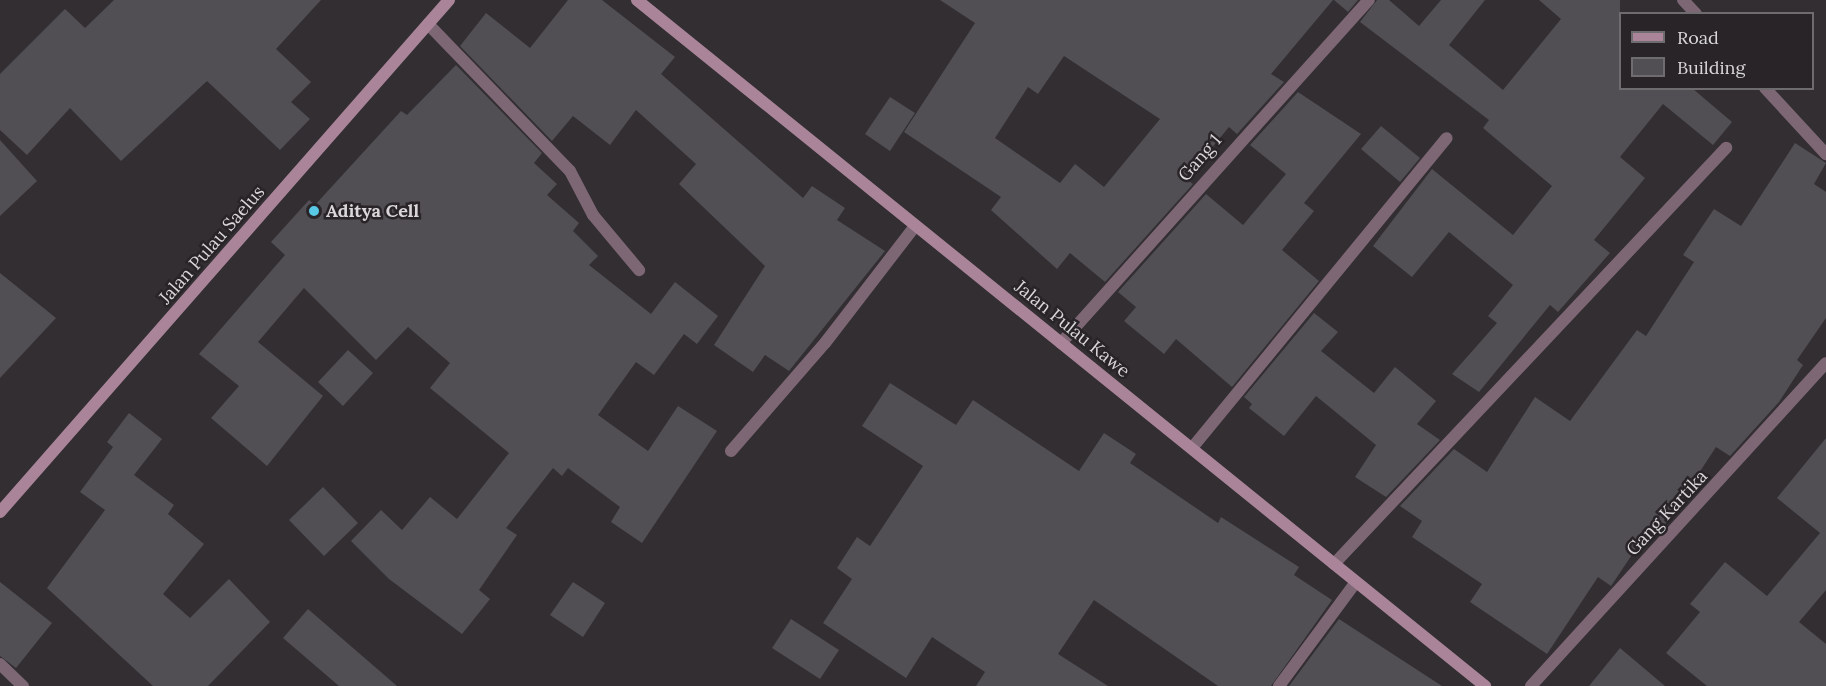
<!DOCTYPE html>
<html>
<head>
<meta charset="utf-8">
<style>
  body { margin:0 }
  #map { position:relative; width:1826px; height:686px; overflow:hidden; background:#322e32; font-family:Lora,serif }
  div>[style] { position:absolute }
  .building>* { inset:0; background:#514f54 }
  .street>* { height:12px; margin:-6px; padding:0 6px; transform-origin:6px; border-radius:6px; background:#7e6774 }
  .secondary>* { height:12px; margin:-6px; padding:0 6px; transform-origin:6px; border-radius:6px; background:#aa859a }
  .dots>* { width:16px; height:16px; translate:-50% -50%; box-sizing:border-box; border:3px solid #282428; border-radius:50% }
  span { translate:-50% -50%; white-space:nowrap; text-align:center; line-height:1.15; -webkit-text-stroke:5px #282428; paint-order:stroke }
  .street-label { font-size:18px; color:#d9d7d9 }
  .poi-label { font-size:18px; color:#d9d7d9; font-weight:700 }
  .left { translate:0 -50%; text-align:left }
  .legend { position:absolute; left:1619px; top:12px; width:195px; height:78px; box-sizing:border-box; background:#282428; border:2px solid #6f6c6f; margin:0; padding:8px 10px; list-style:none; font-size:18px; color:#d9d7d9 }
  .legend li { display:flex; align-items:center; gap:12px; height:30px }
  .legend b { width:30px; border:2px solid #6f6c6f }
</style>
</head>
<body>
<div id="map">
  <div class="building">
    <div style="clip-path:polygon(114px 0,321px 0,276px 49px,311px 82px,291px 102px,310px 119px,280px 150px,207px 81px,121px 161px,70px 108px,27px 155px,0 130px,0 74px,65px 9px,85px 28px)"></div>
    <div style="clip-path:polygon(568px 0,602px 0,675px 57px,661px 74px,803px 198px,812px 186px,845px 208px,837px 220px,885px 251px,789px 371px,765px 355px,753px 372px,714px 345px,765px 266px,679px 184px,696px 164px,636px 110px,610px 145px,573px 116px,552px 141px,460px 46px,486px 13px,530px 48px)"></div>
    <div style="clip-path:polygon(evenodd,940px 0,1333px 0,1271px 74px,1284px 82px,1237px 134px,1229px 127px,1186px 179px,1193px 184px,1105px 282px,1070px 253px,1057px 269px,991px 210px,1001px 197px,904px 132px,975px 23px,940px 0,1064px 56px,1160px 119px,1104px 187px,1075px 164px,1060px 183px,995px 138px,1028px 87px,1038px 94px,1064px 56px)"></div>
    <div style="clip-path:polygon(1334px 0,1358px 0,1348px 12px)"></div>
    <div style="clip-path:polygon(1377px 0,1389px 0,1419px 26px,1441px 0,1485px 0,1449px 45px,1503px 90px,1561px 19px,1539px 0,1620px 0,1620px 88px,1692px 88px,1732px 122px,1713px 145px,1663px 104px,1620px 157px,1645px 178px,1594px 240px,1610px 253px,1558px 312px,1550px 305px,1479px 392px,1452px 374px,1497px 323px,1488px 316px,1513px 285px,1449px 232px,1412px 277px,1373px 246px,1432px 169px,1513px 235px,1552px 186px,1483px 128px,1489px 120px,1360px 22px)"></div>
    <div style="clip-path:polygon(456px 65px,542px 153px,534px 163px,557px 184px,547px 195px,579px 223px,573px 231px,598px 256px,589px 265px,651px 314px,675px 282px,718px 316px,697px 344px,684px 334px,654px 375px,636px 362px,598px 415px,648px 451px,678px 406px,717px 431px,642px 543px,611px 522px,620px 507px,568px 468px,562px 476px,553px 468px,506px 528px,517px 535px,479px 590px,490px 599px,462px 634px,389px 579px,351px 541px,381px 510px,402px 530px,430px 497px,457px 519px,509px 453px,430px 388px,450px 363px,408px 327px,376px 360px,304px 288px,258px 342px,323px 396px,267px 466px,211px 418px,239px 386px,199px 354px,285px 255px,271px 242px,309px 200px,315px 205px,401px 111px,407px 115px)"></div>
    <div style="clip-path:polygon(1298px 92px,1361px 134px,1304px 203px,1314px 211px,1282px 250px,1319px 281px,1232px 387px,1176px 339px,1164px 354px,1124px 321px,1136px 307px,1118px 292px,1206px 194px,1243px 225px,1286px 174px,1250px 145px)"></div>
    <div style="clip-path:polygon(890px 97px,915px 113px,890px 151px,865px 134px)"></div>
    <div style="clip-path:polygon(1381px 126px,1420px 158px,1400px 182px,1361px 149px)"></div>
    <div style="clip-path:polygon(0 140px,37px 181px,0 216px)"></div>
    <div style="clip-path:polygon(1795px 143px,1826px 163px,1814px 184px,1826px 192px,1826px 318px,1797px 360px,1803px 365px,1779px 402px,1730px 456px,1716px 447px,1665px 525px,1656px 519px,1611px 586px,1598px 577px,1547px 654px,1470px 602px,1482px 584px,1412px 537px,1422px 521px,1400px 506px,1454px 449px,1487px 472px,1535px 397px,1570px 421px,1637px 330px,1646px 336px,1694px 262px,1683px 255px,1714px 209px,1741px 226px)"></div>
    <div style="clip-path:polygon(0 273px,56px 318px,0 378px)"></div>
    <div style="clip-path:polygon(1314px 313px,1338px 332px,1321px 351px,1374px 393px,1395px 367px,1436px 401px,1417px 424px,1440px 440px,1386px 497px,1355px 477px,1376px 445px,1316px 396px,1284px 436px,1249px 408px,1252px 404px,1244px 397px)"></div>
    <div style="clip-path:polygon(348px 350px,373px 373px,343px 406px,318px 382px)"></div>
    <div style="clip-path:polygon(890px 383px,956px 425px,973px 400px,1079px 471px,1104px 433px,1136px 454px,1130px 463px,1218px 523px,1221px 517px,1299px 567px,1294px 575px,1332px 600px,1271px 686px,1218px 686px,1094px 600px,1058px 654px,1108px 686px,976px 686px,985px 672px,932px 637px,906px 678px,823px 623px,852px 579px,837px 568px,857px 537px,870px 546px,923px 466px,862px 426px)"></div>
    <div style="clip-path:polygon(129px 413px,162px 439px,134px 475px,174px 505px,168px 514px,204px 544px,163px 594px,190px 618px,229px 579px,270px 622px,208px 686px,153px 686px,47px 588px,105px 510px,80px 492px,113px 447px,107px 442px)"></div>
    <div style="clip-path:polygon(1826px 438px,1826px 590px,1799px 622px,1826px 644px,1826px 686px,1707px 686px,1666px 653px,1700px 612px,1690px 604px,1725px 562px,1767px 596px,1820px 533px,1777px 498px)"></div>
    <div style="clip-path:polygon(323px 487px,358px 523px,324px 556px,289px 520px)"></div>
    <div style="clip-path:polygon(0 582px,52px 623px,16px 668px,0 656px)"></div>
    <div style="clip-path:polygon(573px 582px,605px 603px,583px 637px,550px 615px)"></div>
    <div style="clip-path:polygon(308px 609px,397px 686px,339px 686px,283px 638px)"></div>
    <div style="clip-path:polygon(791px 619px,839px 650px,820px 679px,772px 648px)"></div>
    <div style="clip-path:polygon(1339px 619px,1442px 686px,1289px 686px)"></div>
    <div style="clip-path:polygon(1620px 648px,1665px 686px,1589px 686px)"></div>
  </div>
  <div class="street">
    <div style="left:1683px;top:0;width:19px;rotate:47deg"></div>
    <div style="left:428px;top:24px;width:204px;rotate:46deg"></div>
    <div style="left:570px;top:171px;width:50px;rotate:62.4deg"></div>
    <div style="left:593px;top:215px;width:72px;rotate:50.1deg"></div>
    <div style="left:1765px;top:88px;width:90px;rotate:47.3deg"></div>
    <div style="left:1061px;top:343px;width:461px;rotate:-48.1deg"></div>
    <div style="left:1192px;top:448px;width:401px;rotate:-50.6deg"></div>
    <div style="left:731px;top:451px;width:143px;rotate:-49deg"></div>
    <div style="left:825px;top:343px;width:148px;rotate:-52.4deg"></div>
    <div style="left:1334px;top:564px;width:572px;rotate:-46.7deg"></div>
    <div style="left:0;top:664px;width:32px;rotate:44deg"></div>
    <div style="left:1279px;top:686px;width:129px;rotate:-53.5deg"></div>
    <div style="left:1531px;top:686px;width:437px;rotate:-47.6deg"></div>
  </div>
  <div class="secondary">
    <div style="left:637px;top:0;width:1091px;rotate:38.97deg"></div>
    <div style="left:0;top:512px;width:681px;rotate:-48.75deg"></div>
  </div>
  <div class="dots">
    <div style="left:314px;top:211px;background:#59c8e4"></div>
  </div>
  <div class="street-label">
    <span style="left:1200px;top:158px;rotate:-49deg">Gang 1</span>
    <span style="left:212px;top:245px;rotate:-49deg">Jalan Pulau Saelus</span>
    <span style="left:1072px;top:329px;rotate:39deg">Jalan Pulau Kawe</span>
    <span style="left:1667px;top:513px;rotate:-47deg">Gang Kartika</span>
  </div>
  <div class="poi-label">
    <span class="left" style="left:326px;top:211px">Aditya Cell</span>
  </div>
  <ul class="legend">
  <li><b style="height:8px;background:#aa859a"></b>Road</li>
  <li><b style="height:16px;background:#514f54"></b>Building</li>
  </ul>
</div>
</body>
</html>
